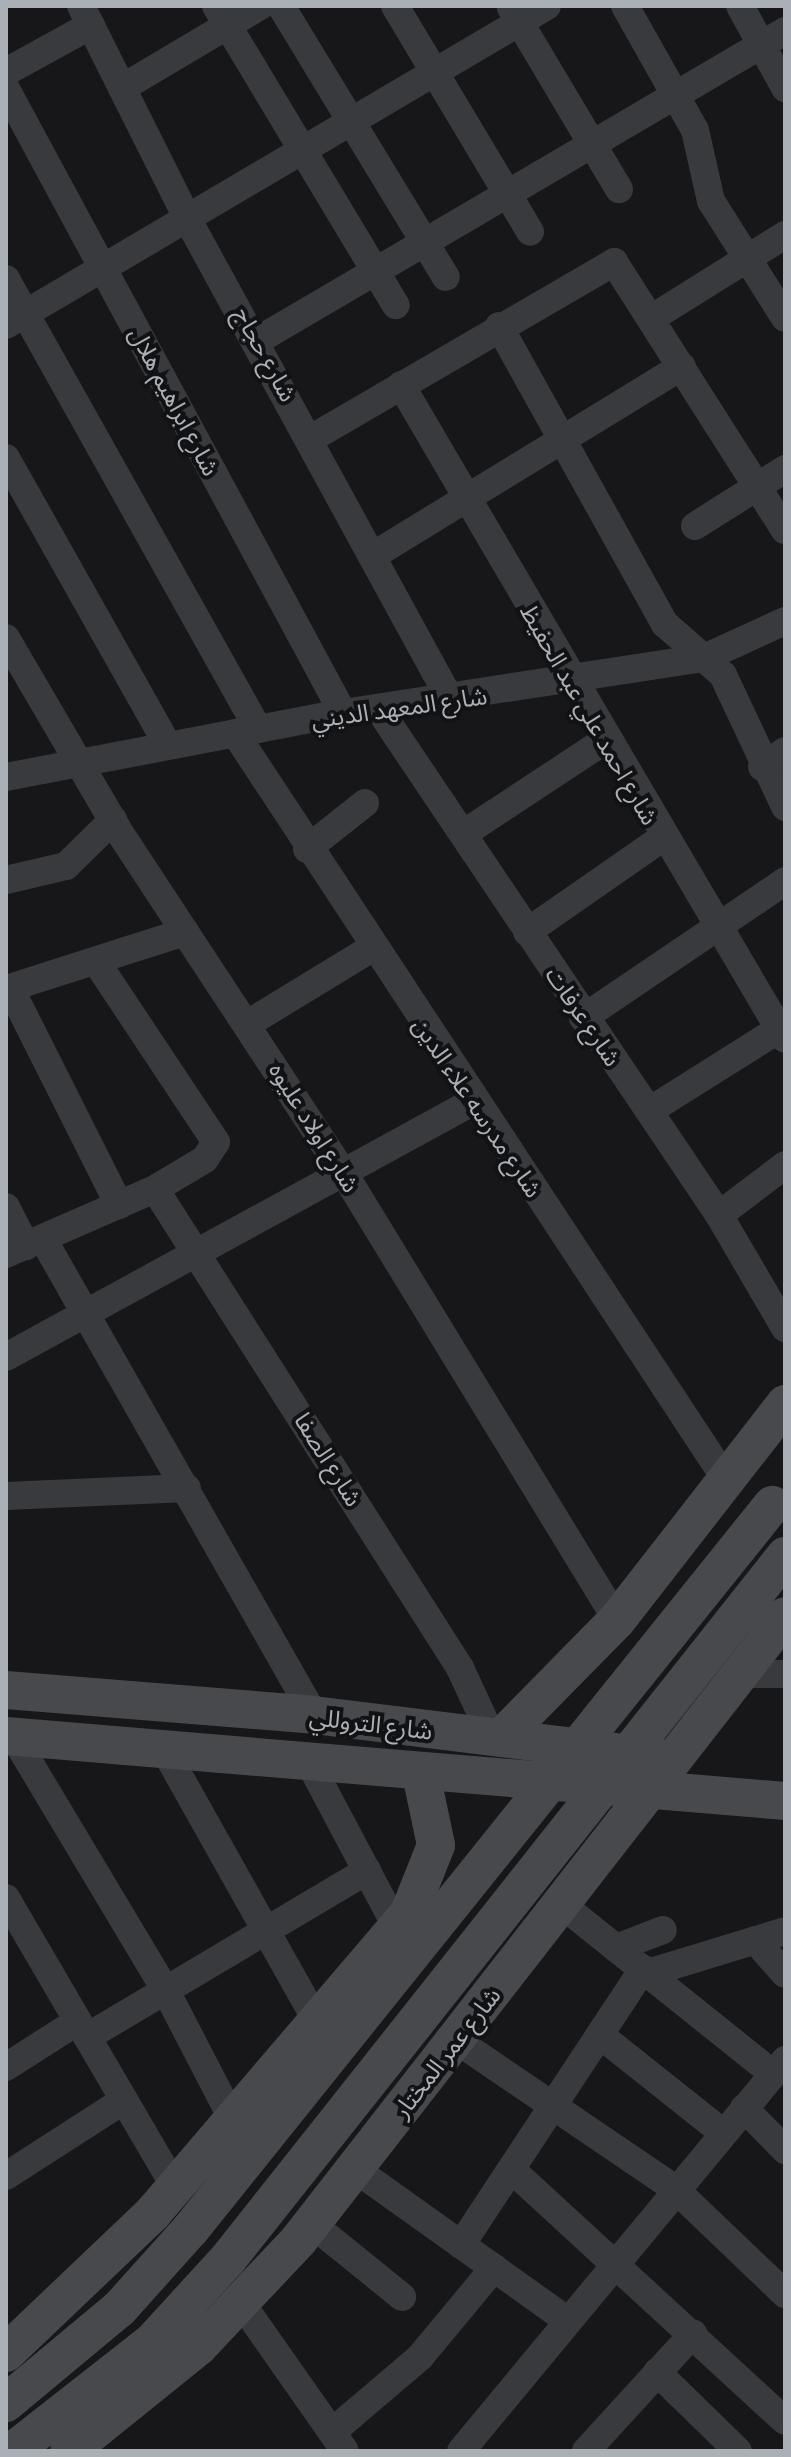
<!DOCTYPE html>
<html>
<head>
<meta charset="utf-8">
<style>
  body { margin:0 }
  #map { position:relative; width:791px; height:2457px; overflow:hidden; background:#171719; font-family:Barlow,"Noto Sans Arabic",sans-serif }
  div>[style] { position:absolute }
  .street>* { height:28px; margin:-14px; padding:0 14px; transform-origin:14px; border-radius:14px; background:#383a3d }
  .secondary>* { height:38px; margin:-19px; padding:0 19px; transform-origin:19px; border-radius:19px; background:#47494d }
  .secondary-bridge>* { height:38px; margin:-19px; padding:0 19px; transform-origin:19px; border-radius:19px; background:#47494d }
  span { translate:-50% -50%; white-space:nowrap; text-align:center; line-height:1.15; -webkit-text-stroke:8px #121214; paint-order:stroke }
  .street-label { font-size:24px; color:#abb0b7 }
  .frame { position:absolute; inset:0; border:8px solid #abb0b7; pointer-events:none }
</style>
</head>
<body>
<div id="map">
  <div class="street">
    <div style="left:81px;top:6px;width:237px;rotate:63.4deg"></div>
    <div style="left:187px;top:218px;width:550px;rotate:61.34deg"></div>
    <div style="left:216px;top:6px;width:349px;rotate:59deg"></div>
    <div style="left:281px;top:6px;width:317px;rotate:58.7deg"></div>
    <div style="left:395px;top:6px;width:263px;rotate:59.1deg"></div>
    <div style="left:625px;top:6px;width:142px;rotate:60.6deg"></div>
    <div style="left:695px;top:130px;width:73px;rotate:77.3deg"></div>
    <div style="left:711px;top:201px;width:138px;rotate:57.7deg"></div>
    <div style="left:740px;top:6px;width:94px;rotate:61.2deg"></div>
    <div style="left:511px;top:8px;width:211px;rotate:59.2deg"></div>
    <div style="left:6px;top:72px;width:97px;rotate:-28.9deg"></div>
    <div style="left:122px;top:88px;width:161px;rotate:-30.7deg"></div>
    <div style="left:6px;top:89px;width:709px;rotate:61.63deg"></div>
    <div style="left:6px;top:279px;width:516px;rotate:60.75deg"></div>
    <div style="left:652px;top:318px;width:157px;rotate:-32deg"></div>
    <div style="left:6px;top:325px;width:628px;rotate:-30.53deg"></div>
    <div style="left:499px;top:326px;width:341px;rotate:60.9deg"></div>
    <div style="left:665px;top:624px;width:77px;rotate:41.3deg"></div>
    <div style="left:723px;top:675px;width:146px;rotate:64.8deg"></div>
    <div style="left:260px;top:339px;width:609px;rotate:-30.4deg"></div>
    <div style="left:401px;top:385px;width:758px;rotate:59.58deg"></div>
    <div style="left:312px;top:438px;width:350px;rotate:-30.2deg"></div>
    <div style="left:614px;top:262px;width:318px;rotate:57.5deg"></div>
    <div style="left:6px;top:458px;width:330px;rotate:60.6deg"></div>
    <div style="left:695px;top:526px;width:107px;rotate:-32.3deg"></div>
    <div style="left:374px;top:555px;width:361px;rotate:-31.5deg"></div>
    <div style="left:6px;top:638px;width:222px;rotate:59.7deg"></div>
    <div style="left:118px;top:830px;width:413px;rotate:56.7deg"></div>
    <div style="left:345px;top:1175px;width:522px;rotate:58.57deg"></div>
    <div style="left:378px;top:708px;width:611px;rotate:56.08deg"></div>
    <div style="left:719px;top:1215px;width:131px;rotate:59.7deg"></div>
    <div style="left:235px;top:733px;width:892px;rotate:56.67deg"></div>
    <div style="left:762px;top:767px;width:28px;rotate:-35deg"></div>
    <div style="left:6px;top:777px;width:343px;rotate:-10.8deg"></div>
    <div style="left:343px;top:713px;width:365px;rotate:-8.7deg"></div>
    <div style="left:704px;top:658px;width:89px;rotate:-24.6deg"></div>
    <div style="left:463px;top:834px;width:169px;rotate:-33.4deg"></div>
    <div style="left:307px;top:849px;width:74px;rotate:-38.4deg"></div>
    <div style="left:6px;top:880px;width:62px;rotate:-13.1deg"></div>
    <div style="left:66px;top:866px;width:66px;rotate:-44.4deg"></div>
    <div style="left:527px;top:932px;width:165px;rotate:-34.8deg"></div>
    <div style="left:10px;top:988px;width:243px;rotate:63.3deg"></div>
    <div style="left:6px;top:989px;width:188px;rotate:-17.7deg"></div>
    <div style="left:583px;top:1018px;width:244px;rotate:-34.1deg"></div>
    <div style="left:249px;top:1023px;width:144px;rotate:-31.4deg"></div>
    <div style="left:649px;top:1111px;width:154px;rotate:-32.2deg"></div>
    <div style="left:155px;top:1189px;width:568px;rotate:57.51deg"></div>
    <div style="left:460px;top:1668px;width:76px;rotate:65.1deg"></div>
    <div style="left:6px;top:1207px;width:44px;rotate:62.9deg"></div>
    <div style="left:719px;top:1215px;width:83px;rotate:-37.1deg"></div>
    <div style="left:43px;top:1239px;width:548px;rotate:60.35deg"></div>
    <div style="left:6px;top:1254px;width:163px;rotate:-23.6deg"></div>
    <div style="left:155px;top:1189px;width:58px;rotate:-31deg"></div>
    <div style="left:205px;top:1159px;width:20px;rotate:-57deg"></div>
    <div style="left:216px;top:1142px;width:211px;rotate:-123.6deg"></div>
    <div style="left:6px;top:1357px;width:533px;rotate:-28.68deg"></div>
    <div style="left:6px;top:1496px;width:181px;rotate:-2.5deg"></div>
    <div style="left:739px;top:1674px;width:46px"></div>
    <div style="left:14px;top:1737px;width:296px;rotate:59.1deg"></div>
    <div style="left:166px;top:1991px;width:145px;rotate:62.6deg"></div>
    <div style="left:164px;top:1749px;width:313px;rotate:60.7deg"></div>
    <div style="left:308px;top:1760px;width:190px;rotate:62.1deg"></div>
    <div style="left:6px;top:1898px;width:335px;rotate:59.7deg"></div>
    <div style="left:561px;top:1904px;width:272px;rotate:38.7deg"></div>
    <div style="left:755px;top:1940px;width:45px;rotate:48.6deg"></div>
    <div style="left:616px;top:1948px;width:50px;rotate:-21deg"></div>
    <div style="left:648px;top:1973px;width:143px;rotate:-17deg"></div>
    <div style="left:600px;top:2035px;width:157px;rotate:38.5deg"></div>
    <div style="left:87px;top:2037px;width:326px;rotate:-30.7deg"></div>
    <div style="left:456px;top:2040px;width:265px;rotate:34.2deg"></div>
    <div style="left:675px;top:2189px;width:152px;rotate:43.7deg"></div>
    <div style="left:6px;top:2067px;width:85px;rotate:-32.6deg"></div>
    <div style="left:744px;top:2108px;width:59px;rotate:45.7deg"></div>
    <div style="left:355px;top:2169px;width:260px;rotate:35.5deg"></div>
    <div style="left:511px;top:2169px;width:372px;rotate:42.6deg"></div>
    <div style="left:6px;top:2176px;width:140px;rotate:-32.8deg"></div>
    <div style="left:312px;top:2224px;width:116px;rotate:39deg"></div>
    <div style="left:461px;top:2245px;width:331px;rotate:-56.6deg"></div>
    <div style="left:242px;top:2304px;width:179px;rotate:55deg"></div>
    <div style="left:657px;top:2372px;width:113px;rotate:44.3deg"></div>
    <div style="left:332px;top:2432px;width:116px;rotate:-40.4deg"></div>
    <div style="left:420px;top:2357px;width:116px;rotate:-50.3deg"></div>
    <div style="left:461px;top:2451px;width:508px;rotate:-50.35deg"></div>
    <div style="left:586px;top:2451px;width:159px;rotate:-47.6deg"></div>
  </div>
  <div class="secondary">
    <div style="left:6px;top:1690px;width:309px;rotate:4.6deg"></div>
    <div style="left:314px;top:1715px;width:346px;rotate:7deg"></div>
    <div style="left:6px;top:1736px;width:782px;rotate:4.77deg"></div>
    <div style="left:501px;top:1738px;width:165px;rotate:-45.5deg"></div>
    <div style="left:617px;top:1620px;width:274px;rotate:-52.1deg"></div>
    <div style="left:6px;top:2353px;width:202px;rotate:-43.6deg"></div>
    <div style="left:152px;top:2214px;width:396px;rotate:-49.5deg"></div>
    <div style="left:409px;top:1913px;width:73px;rotate:-68.3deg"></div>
    <div style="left:436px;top:1845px;width:73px;rotate:-101.9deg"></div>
    <div style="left:6px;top:2403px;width:147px;rotate:-39.8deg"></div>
    <div style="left:13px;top:2451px;width:177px;rotate:-38.1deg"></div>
    <div style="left:69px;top:2451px;width:167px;rotate:-38.9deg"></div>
    <div style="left:199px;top:2346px;width:144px;rotate:-46.7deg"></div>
    <div style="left:298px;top:2241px;width:792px;rotate:-52.07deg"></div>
  </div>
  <div class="secondary-bridge">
    <div style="left:119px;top:2309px;width:106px;rotate:-48.1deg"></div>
    <div style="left:190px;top:2230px;width:930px;rotate:-51.24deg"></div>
    <div style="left:152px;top:2342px;width:113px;rotate:-47.5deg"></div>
    <div style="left:228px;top:2259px;width:897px;rotate:-51.61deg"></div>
  </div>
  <div class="street-label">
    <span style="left:266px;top:354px;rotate:61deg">شارع حجاج</span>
    <span style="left:175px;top:401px;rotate:62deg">شارع ابراهيم هلال</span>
    <span style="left:399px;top:707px;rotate:-8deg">شارع المعهد الديني</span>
    <span style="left:590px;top:714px;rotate:60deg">شارع احمد علي عبد الحفيظ</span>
    <span style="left:584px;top:1016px;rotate:56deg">شارع عرفات</span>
    <span style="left:478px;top:1107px;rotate:56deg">شارع مدرسه علاء الدين</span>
    <span style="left:315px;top:1127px;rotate:58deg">شارع اولاد عليوه</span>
    <span style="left:329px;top:1459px;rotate:58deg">شارع الصفا</span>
    <span style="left:371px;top:1723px;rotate:7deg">شارع التروللي</span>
    <span style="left:446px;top:2052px;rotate:-52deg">شارع عمر المختار</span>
  </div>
  <div class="frame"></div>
</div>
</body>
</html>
